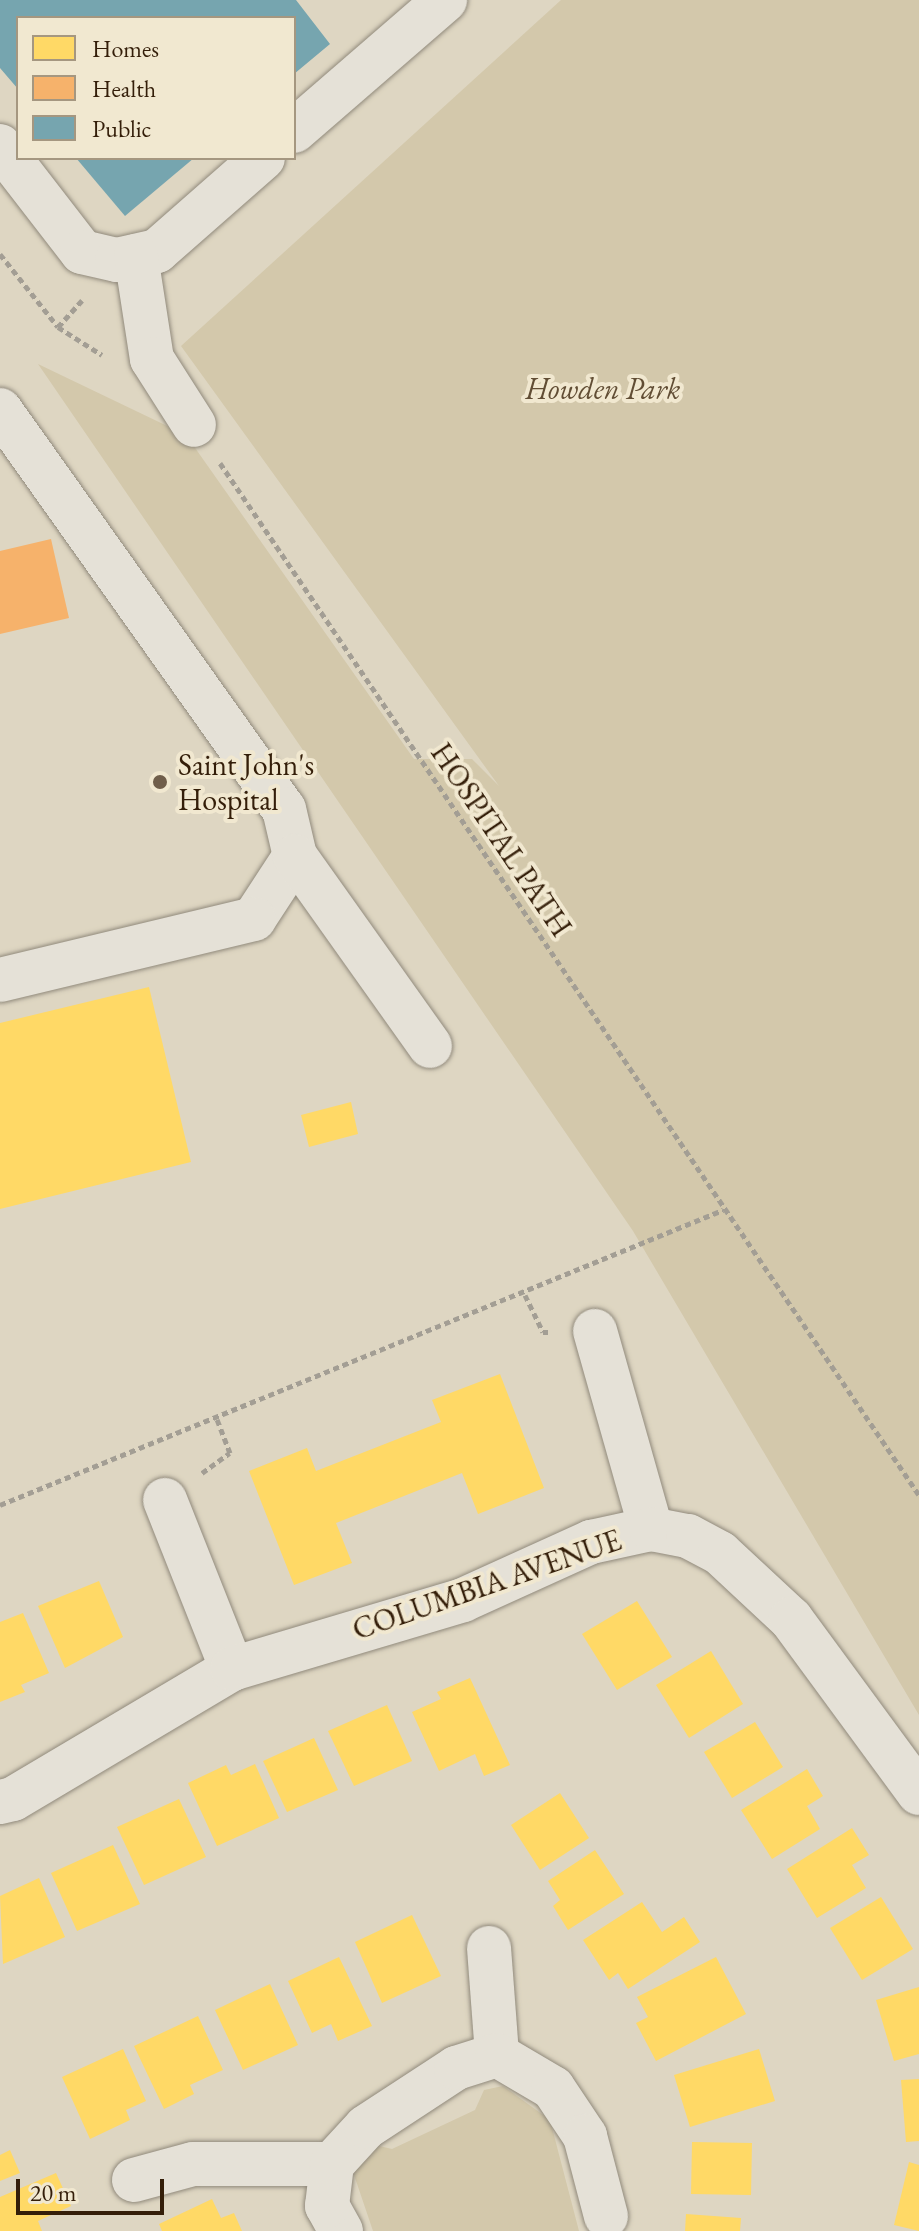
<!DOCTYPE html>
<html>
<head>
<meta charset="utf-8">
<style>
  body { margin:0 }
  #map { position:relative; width:919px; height:2231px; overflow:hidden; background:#ded6c2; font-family:"EB Garamond",serif }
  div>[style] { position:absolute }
  .green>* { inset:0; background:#d3c8ab }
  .homes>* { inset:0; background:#ffd966 }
  .health>* { inset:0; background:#f6b26b }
  .public>* { inset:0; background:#76a5af }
  .path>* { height:5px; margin-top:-2.5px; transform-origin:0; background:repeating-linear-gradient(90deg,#a39e94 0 6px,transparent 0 10px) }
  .roads { filter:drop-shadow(0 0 2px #918a7c) drop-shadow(0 0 2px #918a7c) }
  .minor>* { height:44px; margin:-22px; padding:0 22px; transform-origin:22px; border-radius:22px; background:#e5e1d7 }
  .dots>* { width:22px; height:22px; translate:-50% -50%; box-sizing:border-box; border:4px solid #f1e8d0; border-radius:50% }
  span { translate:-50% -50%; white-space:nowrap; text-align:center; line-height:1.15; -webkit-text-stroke:8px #f1e8d0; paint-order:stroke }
  .park-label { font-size:30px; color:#614d34; font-style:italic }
  .poi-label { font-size:30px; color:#341e09 }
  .left { translate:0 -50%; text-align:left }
  .street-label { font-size:30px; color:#341e09 }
  .legend { position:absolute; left:16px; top:16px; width:280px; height:144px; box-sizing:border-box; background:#f1e8d0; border:2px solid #a59780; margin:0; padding:10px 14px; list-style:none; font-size:24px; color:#341e09 }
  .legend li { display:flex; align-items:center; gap:16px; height:40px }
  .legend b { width:40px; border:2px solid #a59780 }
  .scale { position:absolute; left:16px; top:2179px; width:148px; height:36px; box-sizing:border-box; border:4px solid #341e09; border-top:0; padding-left:10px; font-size:24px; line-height:28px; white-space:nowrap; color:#341e09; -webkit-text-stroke:6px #f1e8d0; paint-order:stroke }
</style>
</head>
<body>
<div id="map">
  <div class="green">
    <div style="clip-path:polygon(561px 0,919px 0,919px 1715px,633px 1231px,38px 364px,186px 435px,414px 759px,472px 759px,499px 786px,181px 346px)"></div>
    <div style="clip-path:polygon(503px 2086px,550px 2120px,579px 2231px,373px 2231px,352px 2169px,375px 2145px,392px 2149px,475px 2110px,484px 2090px)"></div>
  </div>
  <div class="homes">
    <div style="clip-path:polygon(149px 987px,191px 1162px,0 1209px,0 1023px)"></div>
    <div style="clip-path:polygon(351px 1102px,358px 1134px,309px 1147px,301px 1115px)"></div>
    <div style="clip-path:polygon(500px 1374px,544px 1488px,478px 1514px,462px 1473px,336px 1523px,352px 1563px,294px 1585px,249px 1471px,307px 1448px,316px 1471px,441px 1422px,432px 1400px)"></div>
    <div style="clip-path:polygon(99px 1581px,123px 1637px,65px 1668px,38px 1606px)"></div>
    <div style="clip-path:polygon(637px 1601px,672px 1657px,617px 1690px,582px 1634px)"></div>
    <div style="clip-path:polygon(23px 1613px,49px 1673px,21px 1685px,25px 1692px,0 1702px,0 1622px)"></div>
    <div style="clip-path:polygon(711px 1651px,743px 1704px,689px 1738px,656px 1685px)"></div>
    <div style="clip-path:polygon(470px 1678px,510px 1765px,484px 1776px,475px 1754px,439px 1771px,412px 1712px,441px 1699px,437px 1692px)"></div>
    <div style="clip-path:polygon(387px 1705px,412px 1761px,354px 1786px,328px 1731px)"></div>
    <div style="clip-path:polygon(755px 1722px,783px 1767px,732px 1798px,704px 1752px)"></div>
    <div style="clip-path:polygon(314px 1738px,338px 1790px,287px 1812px,263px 1761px)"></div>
    <div style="clip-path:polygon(255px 1764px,279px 1818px,217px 1846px,188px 1783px,226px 1765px,231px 1775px)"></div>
    <div style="clip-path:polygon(807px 1769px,823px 1796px,807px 1806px,820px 1829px,772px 1859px,741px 1810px)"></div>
    <div style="clip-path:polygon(560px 1793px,589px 1838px,540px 1870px,511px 1825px)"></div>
    <div style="clip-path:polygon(179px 1799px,206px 1857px,144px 1885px,117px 1827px)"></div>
    <div style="clip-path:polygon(852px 1828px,869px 1855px,852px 1865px,866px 1888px,817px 1918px,787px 1869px)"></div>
    <div style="clip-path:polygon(113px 1845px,140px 1904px,77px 1931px,51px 1873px)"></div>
    <div style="clip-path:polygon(595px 1850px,624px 1894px,568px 1930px,553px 1906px,560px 1900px,548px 1881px)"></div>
    <div style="clip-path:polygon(39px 1878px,65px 1937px,3px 1964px,0 1896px)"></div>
    <div style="clip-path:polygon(881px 1897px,913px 1949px,862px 1980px,830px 1928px)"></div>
    <div style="clip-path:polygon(642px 1902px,662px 1932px,684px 1917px,700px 1942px,628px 1989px,618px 1973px,609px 1980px,583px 1940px)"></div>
    <div style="clip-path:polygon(412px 1915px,441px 1976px,382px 2003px,355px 1942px)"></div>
    <div style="clip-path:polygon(339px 1957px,372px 2026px,338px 2041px,331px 2024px,312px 2033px,288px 1981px)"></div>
    <div style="clip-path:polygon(716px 1957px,746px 2014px,656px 2061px,636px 2023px,648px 2017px,637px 1997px)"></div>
    <div style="clip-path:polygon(270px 1984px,298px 2045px,243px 2070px,215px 2010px)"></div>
    <div style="clip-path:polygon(919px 1987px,919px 2054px,894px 2061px,876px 2000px)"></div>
    <div style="clip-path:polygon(198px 2016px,223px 2070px,190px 2085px,194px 2094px,164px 2109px,134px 2046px)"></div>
    <div style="clip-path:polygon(123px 2049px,146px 2101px,126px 2110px,130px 2120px,90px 2139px,62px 2077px)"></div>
    <div style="clip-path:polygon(759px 2049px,775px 2101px,690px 2127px,674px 2075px)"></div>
    <div style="clip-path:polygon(919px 2079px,919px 2141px,906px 2142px,901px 2080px)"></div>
    <div style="clip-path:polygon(692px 2142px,752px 2143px,751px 2195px,691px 2194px)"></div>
    <div style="clip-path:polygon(10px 2150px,20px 2173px,0 2181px,0 2155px)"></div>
    <div style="clip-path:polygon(909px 2162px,919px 2165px,919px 2231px,894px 2225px)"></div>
    <div style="clip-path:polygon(56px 2173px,71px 2206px,38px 2221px,42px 2231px,0 2231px,0 2197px)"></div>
    <div style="clip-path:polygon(212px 2199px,221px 2218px,234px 2213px,242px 2231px,162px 2231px,159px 2224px)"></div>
    <div style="clip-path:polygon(686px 2214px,741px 2218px,740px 2231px,685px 2231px)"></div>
  </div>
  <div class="health">
    <div style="clip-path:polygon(51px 539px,69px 618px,0 634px,0 551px)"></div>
  </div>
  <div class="public">
    <div style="clip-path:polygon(0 0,296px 0,330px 44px,294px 74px,294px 18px,18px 18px,18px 89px,0 68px)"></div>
    <div style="clip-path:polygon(76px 158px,194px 158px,125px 216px)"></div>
  </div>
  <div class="path">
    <div style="left:0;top:254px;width:93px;rotate:51.5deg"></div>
    <div style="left:58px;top:327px;width:52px;rotate:32.5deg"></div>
    <div style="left:58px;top:327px;width:36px;rotate:-48deg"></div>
    <div style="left:220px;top:463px;width:1246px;rotate:55.89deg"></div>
    <div style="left:525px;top:1295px;width:41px;rotate:64.1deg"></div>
    <div style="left:543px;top:1332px;width:5px"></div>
    <div style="left:202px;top:1473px;width:34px;rotate:-36deg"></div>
    <div style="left:230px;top:1453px;width:36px;rotate:-111deg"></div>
    <div style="left:0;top:1505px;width:781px;rotate:-22.2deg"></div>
  </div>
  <div class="roads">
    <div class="minor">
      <div style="left:294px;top:131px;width:200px;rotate:-40.9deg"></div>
      <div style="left:0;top:146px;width:134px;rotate:52.3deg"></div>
      <div style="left:82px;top:252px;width:36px;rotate:13deg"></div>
      <div style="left:117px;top:260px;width:41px;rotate:-12.7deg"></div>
      <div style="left:157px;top:251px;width:141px;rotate:-41.3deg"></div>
      <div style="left:136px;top:256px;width:104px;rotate:81.2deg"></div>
      <div style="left:152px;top:359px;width:78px;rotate:57.5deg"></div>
      <div style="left:0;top:410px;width:490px;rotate:54.6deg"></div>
      <div style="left:284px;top:809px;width:48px;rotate:76.8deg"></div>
      <div style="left:295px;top:856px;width:75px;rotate:123.1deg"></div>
      <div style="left:254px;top:919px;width:261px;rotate:166.5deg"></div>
      <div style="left:295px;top:856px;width:233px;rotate:54.6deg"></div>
      <div style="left:595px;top:1331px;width:206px;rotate:74.2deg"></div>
      <div style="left:165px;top:1500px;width:182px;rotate:68.4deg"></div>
      <div style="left:0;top:1802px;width:13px;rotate:-13deg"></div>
      <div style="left:13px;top:1799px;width:255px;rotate:-30.7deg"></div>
      <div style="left:232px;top:1669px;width:241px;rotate:-16.6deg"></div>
      <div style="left:463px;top:1600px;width:141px;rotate:-24.4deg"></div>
      <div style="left:591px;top:1542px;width:61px;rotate:-12.2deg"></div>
      <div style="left:651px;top:1529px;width:38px;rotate:11deg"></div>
      <div style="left:688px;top:1536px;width:36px;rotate:28deg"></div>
      <div style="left:720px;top:1553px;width:97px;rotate:42.9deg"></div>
      <div style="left:791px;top:1619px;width:216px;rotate:53.7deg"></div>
      <div style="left:489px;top:1948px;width:107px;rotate:85.7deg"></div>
      <div style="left:134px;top:2180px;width:61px;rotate:-15.2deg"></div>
      <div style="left:193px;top:2164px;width:139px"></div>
      <div style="left:341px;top:2231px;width:29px;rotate:-119deg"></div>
      <div style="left:327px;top:2206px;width:42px;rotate:-83.2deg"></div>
      <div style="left:332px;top:2164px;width:50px;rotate:-47.4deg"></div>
      <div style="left:366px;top:2127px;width:108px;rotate:-33.2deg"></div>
      <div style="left:456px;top:2068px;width:43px;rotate:-17.6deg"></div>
      <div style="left:497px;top:2055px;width:65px;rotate:30.5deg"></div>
      <div style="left:553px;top:2088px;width:58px;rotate:56.3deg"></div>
      <div style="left:585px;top:2136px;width:83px;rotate:75.3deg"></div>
    </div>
  </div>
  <div class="dots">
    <div style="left:160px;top:782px;background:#705e4a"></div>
  </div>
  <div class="park-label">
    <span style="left:603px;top:389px">Howden Park</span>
  </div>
  <div class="poi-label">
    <span class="left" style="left:178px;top:782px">Saint John's<br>Hospital</span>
  </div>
  <div class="street-label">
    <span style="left:501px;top:840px;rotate:56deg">HOSPITAL PATH</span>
    <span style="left:487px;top:1585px;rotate:-19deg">COLUMBIA AVENUE</span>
  </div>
  <ul class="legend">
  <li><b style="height:22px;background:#ffd966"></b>Homes</li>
  <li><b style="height:22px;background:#f6b26b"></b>Health</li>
  <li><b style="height:22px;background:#76a5af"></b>Public</li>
  </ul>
  <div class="scale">20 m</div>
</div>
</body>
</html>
